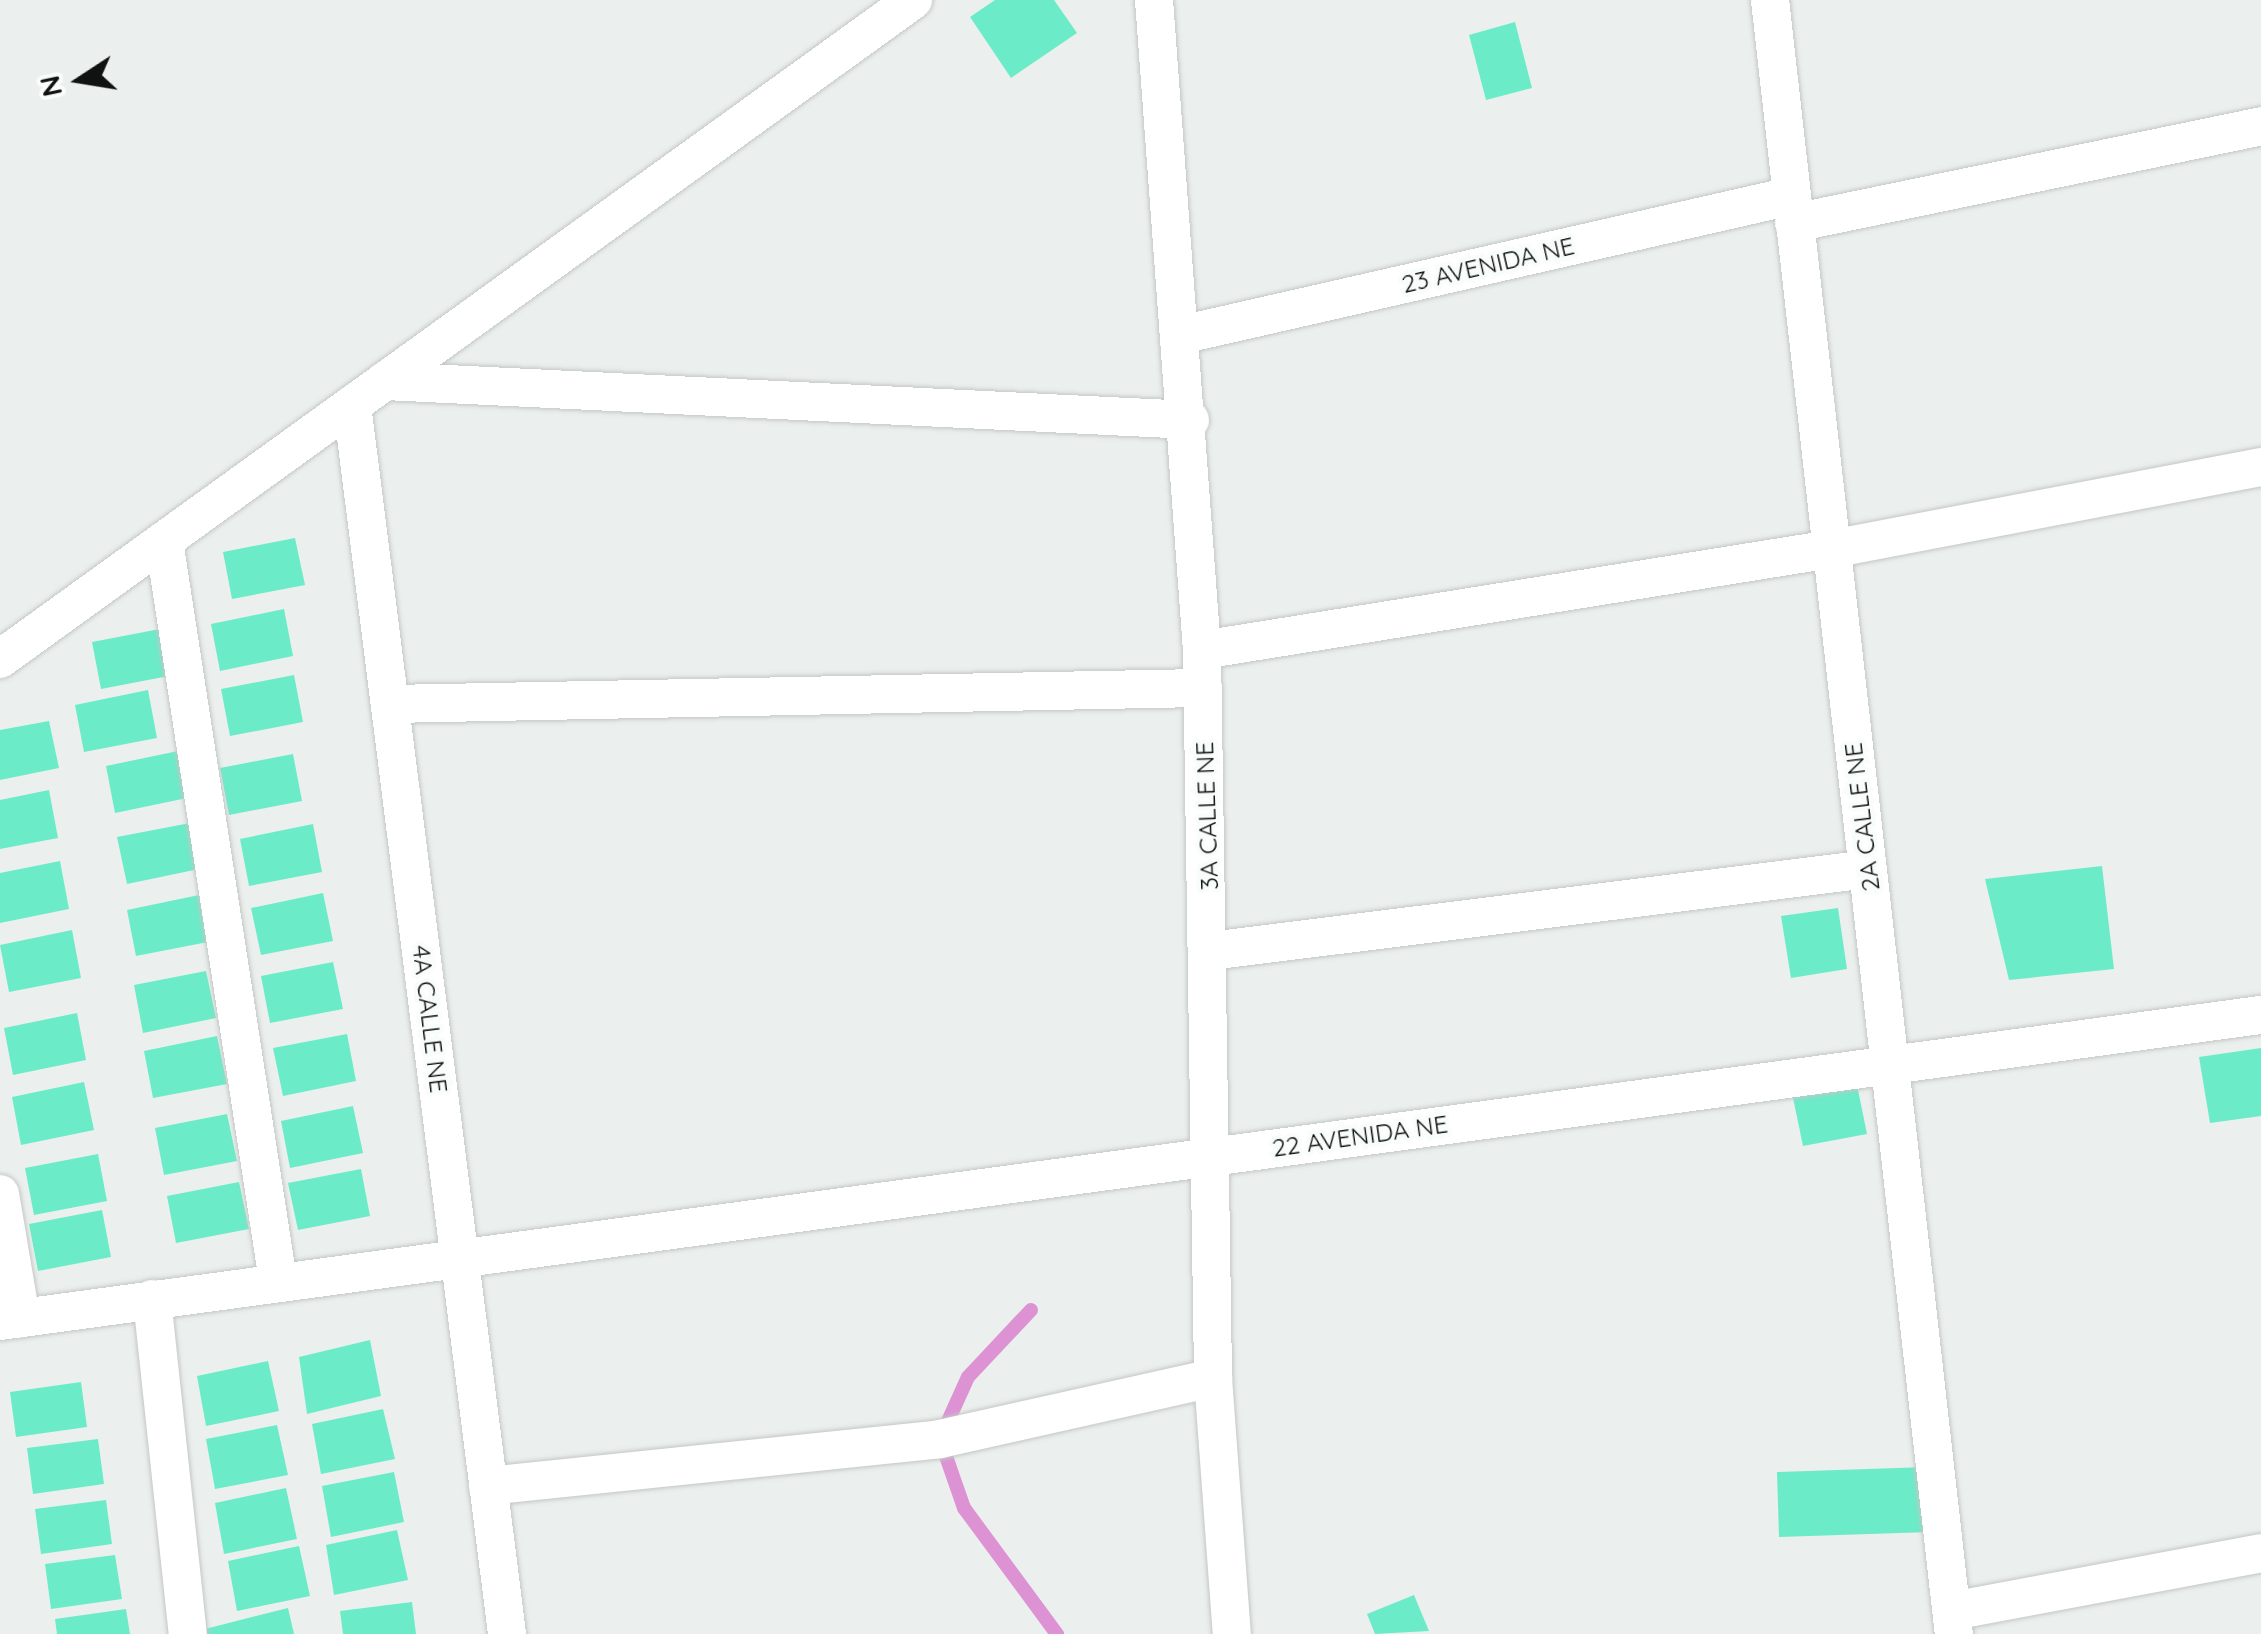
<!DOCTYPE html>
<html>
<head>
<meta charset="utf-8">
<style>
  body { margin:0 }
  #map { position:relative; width:2261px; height:1634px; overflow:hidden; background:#ebf0ee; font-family:Quicksand,sans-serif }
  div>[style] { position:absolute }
  .stream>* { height:14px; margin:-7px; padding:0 7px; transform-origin:7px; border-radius:7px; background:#dd92d4 }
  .building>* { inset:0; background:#6cebc8 }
  .roads { filter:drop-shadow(0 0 2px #c3c7c5) drop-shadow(0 0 2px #c3c7c5) }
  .street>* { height:38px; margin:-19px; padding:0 19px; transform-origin:19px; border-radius:19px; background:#fff }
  span { translate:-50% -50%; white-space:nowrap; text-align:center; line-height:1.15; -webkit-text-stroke:9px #f8fdfb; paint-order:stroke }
  .street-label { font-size:25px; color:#101111 }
  .north { position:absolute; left:30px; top:30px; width:100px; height:100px; -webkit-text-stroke:8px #f8fdfb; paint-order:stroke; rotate:258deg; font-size:28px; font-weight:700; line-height:40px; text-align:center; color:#101111 }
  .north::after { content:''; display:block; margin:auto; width:35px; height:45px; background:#101111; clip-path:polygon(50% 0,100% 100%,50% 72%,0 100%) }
</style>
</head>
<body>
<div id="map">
  <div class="stream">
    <div style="left:1031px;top:1310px;width:92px;rotate:133.2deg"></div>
    <div style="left:968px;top:1377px;width:68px;rotate:114.3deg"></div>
    <div style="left:940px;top:1439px;width:73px;rotate:70.8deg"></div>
    <div style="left:964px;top:1508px;width:157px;rotate:53.6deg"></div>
  </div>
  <div class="building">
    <div style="clip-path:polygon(995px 0,1054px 0,1077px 33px,1011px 78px,970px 17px)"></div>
    <div style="clip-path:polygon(1515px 22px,1532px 88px,1486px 100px,1469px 35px)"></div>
    <div style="clip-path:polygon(295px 538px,305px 585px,232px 599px,223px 552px)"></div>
    <div style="clip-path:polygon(284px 609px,293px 656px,220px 671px,211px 624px)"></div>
    <div style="clip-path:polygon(165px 628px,174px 675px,101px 689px,92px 642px)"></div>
    <div style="clip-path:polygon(294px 675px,303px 722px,230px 736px,221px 689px)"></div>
    <div style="clip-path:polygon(148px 690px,157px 738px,84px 752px,75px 705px)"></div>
    <div style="clip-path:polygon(49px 721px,59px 768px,0 780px,0 730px)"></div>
    <div style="clip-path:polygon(178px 751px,187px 798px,115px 813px,106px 766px)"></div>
    <div style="clip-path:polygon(293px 754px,302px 801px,229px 815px,220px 768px)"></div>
    <div style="clip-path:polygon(49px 790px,58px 838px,0 849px,0 800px)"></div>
    <div style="clip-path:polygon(190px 823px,199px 869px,127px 884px,117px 837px)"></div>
    <div style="clip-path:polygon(313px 824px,322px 872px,249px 886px,240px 839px)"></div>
    <div style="clip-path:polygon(60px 861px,69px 909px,0 923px,0 873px)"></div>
    <div style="clip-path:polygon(2102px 866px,2114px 969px,2009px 980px,1985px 879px)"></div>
    <div style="clip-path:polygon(323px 893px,333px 941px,261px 955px,251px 908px)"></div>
    <div style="clip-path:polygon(199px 895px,208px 942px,136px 956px,127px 910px)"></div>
    <div style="clip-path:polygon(1838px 908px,1847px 969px,1791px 978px,1781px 916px)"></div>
    <div style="clip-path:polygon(72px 930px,81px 978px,9px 992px,0 945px)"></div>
    <div style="clip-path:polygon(333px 962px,343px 1009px,270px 1023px,261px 976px)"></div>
    <div style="clip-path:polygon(206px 971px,216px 1018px,143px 1033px,134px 985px)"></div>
    <div style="clip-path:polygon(77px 1013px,86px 1060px,13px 1075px,4px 1028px)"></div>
    <div style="clip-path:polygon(347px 1034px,356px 1081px,283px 1096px,273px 1048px)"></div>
    <div style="clip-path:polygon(217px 1036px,227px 1084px,153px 1098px,144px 1051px)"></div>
    <div style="clip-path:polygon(2261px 1048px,2261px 1116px,2210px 1123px,2199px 1057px)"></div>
    <div style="clip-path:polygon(1856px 1080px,1867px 1134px,1803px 1146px,1792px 1093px)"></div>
    <div style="clip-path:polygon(84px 1082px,94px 1130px,21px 1145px,12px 1097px)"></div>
    <div style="clip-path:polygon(353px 1106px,363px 1153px,290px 1168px,281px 1121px)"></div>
    <div style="clip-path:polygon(227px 1114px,237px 1161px,164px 1175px,155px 1128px)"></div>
    <div style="clip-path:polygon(98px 1154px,107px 1201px,34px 1215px,25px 1168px)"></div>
    <div style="clip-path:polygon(361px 1169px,370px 1216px,298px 1230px,288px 1183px)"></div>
    <div style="clip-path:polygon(239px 1182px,249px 1229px,176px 1243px,167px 1196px)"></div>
    <div style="clip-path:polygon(102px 1210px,111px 1257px,38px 1271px,29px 1224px)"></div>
    <div style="clip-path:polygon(370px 1340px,381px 1396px,307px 1414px,299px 1357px)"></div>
    <div style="clip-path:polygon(268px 1361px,279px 1411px,206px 1426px,197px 1376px)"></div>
    <div style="clip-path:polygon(81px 1382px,87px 1427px,16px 1437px,10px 1392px)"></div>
    <div style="clip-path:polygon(383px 1409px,395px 1459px,321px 1474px,312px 1424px)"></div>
    <div style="clip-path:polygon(277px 1425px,288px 1475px,215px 1489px,206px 1439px)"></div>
    <div style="clip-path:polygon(98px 1439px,104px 1484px,33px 1494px,27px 1448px)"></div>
    <div style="clip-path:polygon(1927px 1467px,1930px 1532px,1779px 1537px,1777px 1472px)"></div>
    <div style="clip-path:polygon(394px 1472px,404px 1522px,331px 1537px,322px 1486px)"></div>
    <div style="clip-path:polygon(286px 1488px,297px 1539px,224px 1554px,215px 1503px)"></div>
    <div style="clip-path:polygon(106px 1500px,112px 1544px,41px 1554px,35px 1509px)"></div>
    <div style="clip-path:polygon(397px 1530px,408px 1580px,334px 1595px,326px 1545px)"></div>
    <div style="clip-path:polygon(299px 1546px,310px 1596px,237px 1611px,228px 1561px)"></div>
    <div style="clip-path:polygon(115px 1555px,122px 1599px,51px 1609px,45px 1564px)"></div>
    <div style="clip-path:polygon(1414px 1595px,1429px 1631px,1375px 1634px,1367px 1614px)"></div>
    <div style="clip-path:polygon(412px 1602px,416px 1634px,343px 1634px,340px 1611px)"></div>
    <div style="clip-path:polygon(288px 1608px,294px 1634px,205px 1634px,205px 1629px)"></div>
    <div style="clip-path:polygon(126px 1609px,130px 1634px,57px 1634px,55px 1619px)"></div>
  </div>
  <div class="roads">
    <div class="street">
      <div style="left:1154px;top:0;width:652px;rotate:85.78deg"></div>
      <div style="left:1202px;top:650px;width:728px;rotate:89.13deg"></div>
      <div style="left:1213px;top:1378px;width:257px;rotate:85.8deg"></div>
      <div style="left:1770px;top:0;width:1644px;rotate:83.58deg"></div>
      <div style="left:1794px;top:223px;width:477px;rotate:-11.7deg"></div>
      <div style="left:1185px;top:334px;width:622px;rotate:-12.83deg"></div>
      <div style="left:385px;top:381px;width:806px;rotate:2.77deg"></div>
      <div style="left:352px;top:405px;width:1239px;rotate:82.81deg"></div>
      <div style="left:164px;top:541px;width:749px;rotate:81.24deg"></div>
      <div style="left:1202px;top:650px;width:637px;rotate:-9.12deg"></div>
      <div style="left:1831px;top:549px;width:438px;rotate:-10.8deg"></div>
      <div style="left:0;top:659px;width:1126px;rotate:-35.82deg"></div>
      <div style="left:390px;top:704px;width:813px;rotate:-1.13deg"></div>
      <div style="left:1210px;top:951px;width:663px;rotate:-7.1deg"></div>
      <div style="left:0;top:1194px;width:126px;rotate:80.4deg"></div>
      <div style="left:152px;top:1299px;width:337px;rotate:83.9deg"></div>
      <div style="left:0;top:1321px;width:2282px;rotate:-7.71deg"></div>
      <div style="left:488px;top:1486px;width:454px;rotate:-5.9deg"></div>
      <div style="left:940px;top:1439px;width:280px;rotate:-12.6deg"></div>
      <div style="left:1952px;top:1611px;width:314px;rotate:-10.6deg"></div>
    </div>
  </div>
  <div class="street-label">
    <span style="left:1488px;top:265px;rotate:-13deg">23 AVENIDA NE</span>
    <span style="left:1207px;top:816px;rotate:-92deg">3A CALLE NE</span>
    <span style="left:1862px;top:817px;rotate:-97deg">2A CALLE NE</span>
    <span style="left:430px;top:1019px;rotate:83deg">4A CALLE NE</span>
    <span style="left:1360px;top:1136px;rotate:-8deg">22 AVENIDA NE</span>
  </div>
  <div class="north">N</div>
</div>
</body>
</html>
